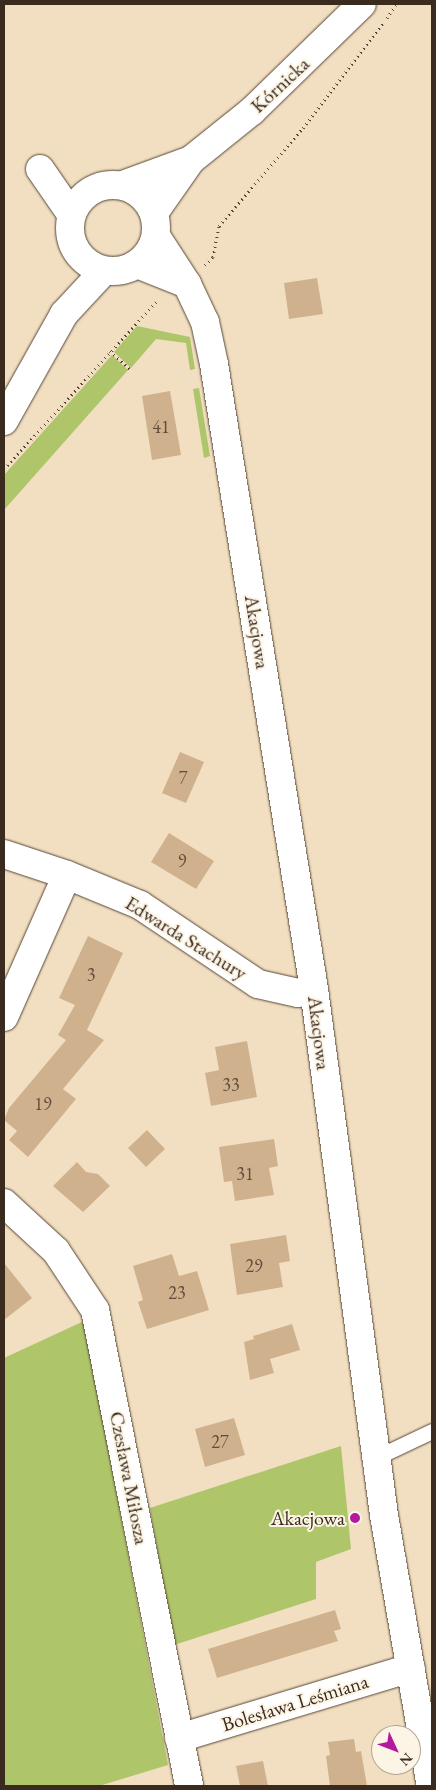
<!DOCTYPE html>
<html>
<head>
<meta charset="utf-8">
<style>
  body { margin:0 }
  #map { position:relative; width:436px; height:1790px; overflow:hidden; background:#f2dfc1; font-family:"EB Garamond",serif }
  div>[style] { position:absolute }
  .green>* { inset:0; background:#aec56a }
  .building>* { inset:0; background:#d0b18d }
  .path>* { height:3px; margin-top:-1.5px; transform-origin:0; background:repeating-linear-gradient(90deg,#564536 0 1px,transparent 0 5px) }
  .roads { filter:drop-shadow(0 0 1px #564536) drop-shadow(0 0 1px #564536) }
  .service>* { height:15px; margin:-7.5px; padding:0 7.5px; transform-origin:7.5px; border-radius:7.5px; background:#fff }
  .minor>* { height:28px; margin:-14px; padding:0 14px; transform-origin:14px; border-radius:14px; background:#fff }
  .tertiary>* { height:28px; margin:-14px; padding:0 14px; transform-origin:14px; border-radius:14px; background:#fff }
  .tertiary>.ring { margin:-14px; padding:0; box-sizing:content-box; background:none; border:28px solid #fff; border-radius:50% }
  .dots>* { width:14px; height:14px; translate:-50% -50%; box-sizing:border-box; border:2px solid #fcf5e5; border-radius:50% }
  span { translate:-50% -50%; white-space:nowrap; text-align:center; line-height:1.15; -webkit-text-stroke:4px #fcf5e5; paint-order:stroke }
  .number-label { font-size:18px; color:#604c3a }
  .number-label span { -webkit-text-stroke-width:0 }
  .street-label { font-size:20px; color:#3b2a1e }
  .poi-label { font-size:20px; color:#3b2a1e }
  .right { translate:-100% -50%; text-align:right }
  .frame { position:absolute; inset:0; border:5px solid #3b2a1e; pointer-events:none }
  .north { position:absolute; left:371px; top:1725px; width:50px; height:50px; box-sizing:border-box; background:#fcf5e5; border:1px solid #afa495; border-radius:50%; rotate:133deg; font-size:14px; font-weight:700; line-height:20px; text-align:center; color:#3b2a1e }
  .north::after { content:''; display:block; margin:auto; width:18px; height:22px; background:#b5179e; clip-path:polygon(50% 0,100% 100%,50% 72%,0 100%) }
</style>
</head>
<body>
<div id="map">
  <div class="green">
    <div style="clip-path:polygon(137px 326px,190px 337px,195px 369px,190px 370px,186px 343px,156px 339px,131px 368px,114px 352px)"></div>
    <div style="clip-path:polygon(112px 355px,128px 370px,4px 510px,4px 475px)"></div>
    <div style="clip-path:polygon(199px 388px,210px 456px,204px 458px,193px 389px)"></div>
    <div style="clip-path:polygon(84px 1321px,168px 1765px,99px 1786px,4px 1786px,4px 1358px)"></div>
    <div style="clip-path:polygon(341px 1446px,351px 1549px,316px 1562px,316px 1599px,174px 1645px,150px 1508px)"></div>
  </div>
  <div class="building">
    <div style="clip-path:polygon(317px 278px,323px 314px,289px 319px,284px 283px)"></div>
    <div style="clip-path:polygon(170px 391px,181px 455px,152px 460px,142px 396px)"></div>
    <div style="clip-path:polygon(180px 752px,204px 762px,186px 803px,162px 793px)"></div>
    <div style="clip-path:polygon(169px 833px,214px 861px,196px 889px,151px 862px)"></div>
    <div style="clip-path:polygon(88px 936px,123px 953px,87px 1030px,104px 1040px,63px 1089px,76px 1099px,28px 1157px,9px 1140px,17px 1131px,4px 1120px,9px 1108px,66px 1040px,58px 1035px,75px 1005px,59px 998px)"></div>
    <div style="clip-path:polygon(247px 1041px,257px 1097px,211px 1106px,205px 1073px,219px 1070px,215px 1047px)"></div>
    <div style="clip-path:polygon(147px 1130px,165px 1149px,146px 1167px,128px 1148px)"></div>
    <div style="clip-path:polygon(274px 1139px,278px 1166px,269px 1168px,274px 1195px,235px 1201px,232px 1181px,224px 1182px,219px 1147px)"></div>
    <div style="clip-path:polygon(77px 1162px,86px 1172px,98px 1174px,110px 1186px,83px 1212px,53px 1186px)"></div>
    <div style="clip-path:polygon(286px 1235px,290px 1261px,279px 1263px,283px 1287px,237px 1295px,230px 1244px)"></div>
    <div style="clip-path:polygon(172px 1254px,179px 1276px,197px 1271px,209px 1310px,147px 1329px,138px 1302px,143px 1300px,133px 1266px)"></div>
    <div style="clip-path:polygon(4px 1263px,32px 1298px,4px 1320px)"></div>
    <div style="clip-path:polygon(292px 1324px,300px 1350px,270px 1359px,274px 1373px,250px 1380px,244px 1342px,254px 1339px,253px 1336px)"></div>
    <div style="clip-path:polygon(234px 1418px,245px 1455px,205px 1467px,195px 1429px)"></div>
    <div style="clip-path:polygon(335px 1610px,341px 1629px,334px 1631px,338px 1641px,217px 1678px,208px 1649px)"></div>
    <div style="clip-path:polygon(354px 1739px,356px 1752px,361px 1751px,367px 1786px,330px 1786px,326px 1756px,330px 1755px,328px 1742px)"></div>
    <div style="clip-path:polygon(263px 1761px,268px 1786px,240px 1786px,236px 1766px)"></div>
  </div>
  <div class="path">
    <div style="left:387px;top:18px;width:17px;rotate:-57deg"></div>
    <div style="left:205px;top:265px;width:11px;rotate:-45deg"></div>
    <div style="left:213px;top:257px;width:32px;rotate:-79deg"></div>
    <div style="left:219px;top:226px;width:129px;rotate:-49.4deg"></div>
    <div style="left:303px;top:128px;width:132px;rotate:-52.7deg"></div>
    <div style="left:110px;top:351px;width:27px;rotate:42deg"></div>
    <div style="left:4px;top:469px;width:227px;rotate:-47.7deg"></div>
  </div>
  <div class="roads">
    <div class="service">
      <div style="left:375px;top:1458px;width:63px;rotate:-25.3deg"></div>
    </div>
    <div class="minor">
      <div style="left:156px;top:236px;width:57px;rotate:57.1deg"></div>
      <div style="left:187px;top:284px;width:42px;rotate:64.7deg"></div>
      <div style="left:205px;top:322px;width:43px;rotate:77.9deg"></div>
      <div style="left:214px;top:364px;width:633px;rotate:80.91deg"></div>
      <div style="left:314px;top:989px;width:531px;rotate:82.42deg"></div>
      <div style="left:384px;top:1515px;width:275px;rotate:80.2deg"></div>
      <div style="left:137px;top:264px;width:54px;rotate:21.8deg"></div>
      <div style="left:4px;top:854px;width:66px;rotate:18.4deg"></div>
      <div style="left:67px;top:875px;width:79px;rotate:22.3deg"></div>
      <div style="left:140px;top:905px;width:142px;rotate:33.8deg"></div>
      <div style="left:258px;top:984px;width:41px;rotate:12.7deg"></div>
      <div style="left:298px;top:993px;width:16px;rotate:-14deg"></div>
      <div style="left:4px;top:1017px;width:155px;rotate:-66.1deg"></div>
      <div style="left:4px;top:1203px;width:71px;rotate:42.7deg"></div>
      <div style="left:56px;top:1251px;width:71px;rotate:56.5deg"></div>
      <div style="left:95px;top:1310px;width:485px;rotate:78.8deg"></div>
      <div style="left:179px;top:1738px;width:242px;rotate:-16.8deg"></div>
    </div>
    <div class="tertiary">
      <div style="left:40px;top:169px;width:55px;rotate:55.4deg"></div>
      <div class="ring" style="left:70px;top:185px;width:58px;height:58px"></div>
      <div style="left:123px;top:185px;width:72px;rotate:-20.2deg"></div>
      <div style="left:154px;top:213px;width:65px;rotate:-55.1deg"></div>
      <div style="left:191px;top:160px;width:78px;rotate:-38.8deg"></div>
      <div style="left:252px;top:111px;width:153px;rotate:-44.2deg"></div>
      <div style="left:4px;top:421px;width:123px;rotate:-60.7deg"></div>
      <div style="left:64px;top:314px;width:59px;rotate:-47.1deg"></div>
    </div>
  </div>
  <div class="dots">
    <div style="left:355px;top:1518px;background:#b5179e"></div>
  </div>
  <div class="number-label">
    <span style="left:161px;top:427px">41</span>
    <span style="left:183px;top:778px">7</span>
    <span style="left:182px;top:861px">9</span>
    <span style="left:91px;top:975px">3</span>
    <span style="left:231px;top:1085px">33</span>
    <span style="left:43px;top:1104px">19</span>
    <span style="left:245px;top:1174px">31</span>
    <span style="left:254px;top:1266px">29</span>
    <span style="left:177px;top:1293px">23</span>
    <span style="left:220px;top:1442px">27</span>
  </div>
  <div class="street-label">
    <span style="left:280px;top:85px;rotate:-43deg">Kórnicka</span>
    <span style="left:257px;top:632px;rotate:81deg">Akacjowa</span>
    <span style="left:186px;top:938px;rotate:32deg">Edwarda Stachury</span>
    <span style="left:319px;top:1033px;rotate:83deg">Akacjowa</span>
    <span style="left:129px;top:1478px;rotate:79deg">Czesława Miłosza</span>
    <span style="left:295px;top:1703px;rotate:-17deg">Bolesława Leśmiana</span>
  </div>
  <div class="poi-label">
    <span class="right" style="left:345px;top:1518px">Akacjowa</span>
  </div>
  <div class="frame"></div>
  <div class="north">N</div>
</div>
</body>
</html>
